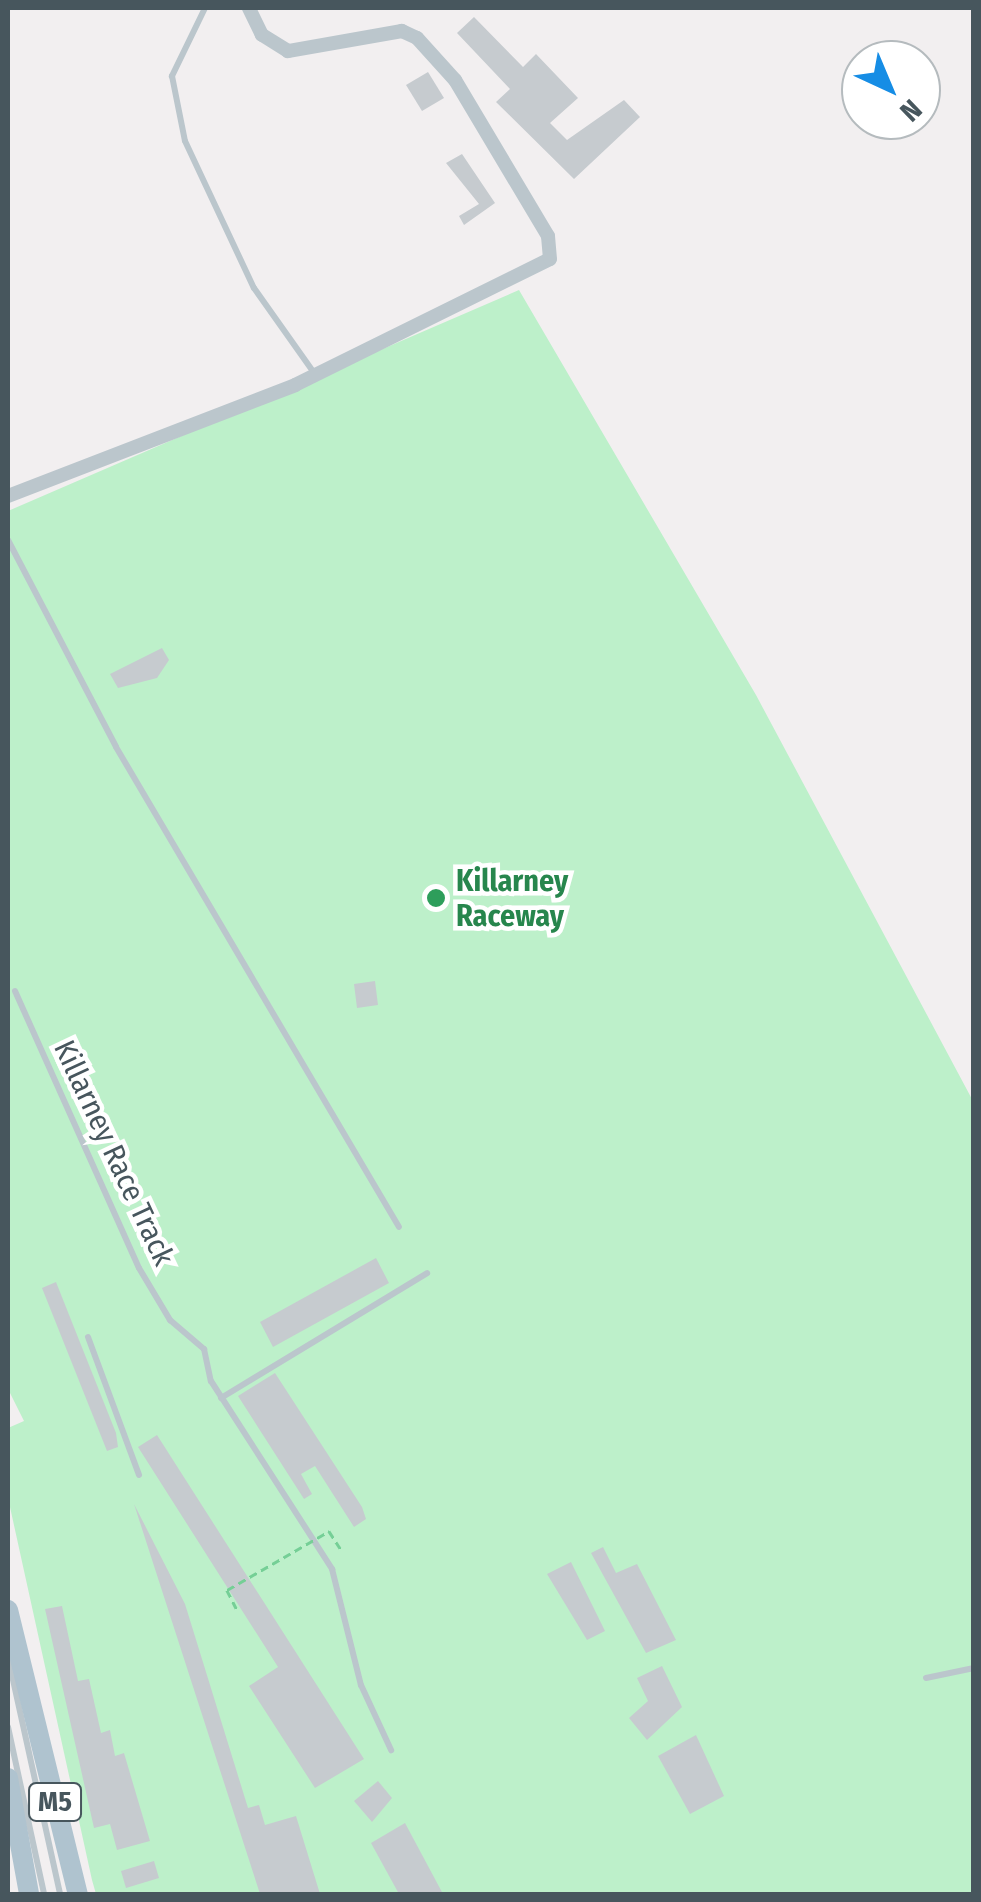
<!DOCTYPE html>
<html>
<head>
<meta charset="utf-8">
<style>
  body { margin:0 }
  #map { position:relative; width:981px; height:1902px; overflow:hidden; background:#f2eff0; font-family:"Fira Sans Condensed",sans-serif }
  div>[style] { position:absolute }
  .green>* { inset:0; background:#bdf0ca }
  .building>* { inset:0; background:#c6cbcf }
  .path>* { height:2.5px; margin-top:-1.25px; transform-origin:0; background:repeating-linear-gradient(90deg,#75cf96 0 8px,transparent 0 13px) }
  .lane>* { height:6px; margin:-3px; padding:0 3px; transform-origin:3px; border-radius:3px; background:#bbc6cc }
  .street>* { height:14px; margin:-7px; padding:0 7px; transform-origin:7px; border-radius:7px; background:#bbc6cc }
  .primary>* { height:20px; margin:-10px; padding:0 10px; transform-origin:10px; border-radius:10px; background:#afc3cf }
  .path-bridge>* { height:2.5px; margin-top:-1.25px; transform-origin:0; background:repeating-linear-gradient(90deg,#75cf96 0 8px,transparent 0 13px) }
  .dots>* { width:28px; height:28px; translate:-50% -50%; box-sizing:border-box; border:5px solid #fff; border-radius:50% }
  span { translate:-50% -50%; white-space:nowrap; text-align:center; line-height:1.15; -webkit-text-stroke:9px #fff; paint-order:stroke }
  .shield-label span { padding:2px 8px; background:#fff; border:2px solid; border-radius:8px; -webkit-text-stroke-width:0 }
  .shield-label { font-size:28px; color:#47565d; font-weight:700 }
  .leisure-label { font-size:30px; color:#27864d; font-weight:700 }
  .left { translate:0 -50%; text-align:left }
  .street-label { font-size:30px; color:#47565d }
  .frame { position:absolute; inset:0; border:10px solid #47565d; pointer-events:none }
  .north { position:absolute; left:841px; top:40px; width:100px; height:100px; box-sizing:border-box; background:#fff; border:2px solid #b5bbbe; border-radius:50%; rotate:136deg; font-size:28px; font-weight:700; line-height:40px; text-align:center; color:#47565d }
  .north::after { content:''; display:block; margin:auto; width:35px; height:45px; background:#168de5; clip-path:polygon(50% 0,100% 100%,50% 72%,0 100%) }
</style>
</head>
<body>
<div id="map">
  <div class="green">
    <div style="clip-path:polygon(519px 290px,756px 695px,973px 1101px,973px 1894px,96px 1894px,92px 1880px,8px 1498px,8px 1428px,24px 1421px,8px 1389px,8px 511px)"></div>
  </div>
  <div class="building">
    <div style="clip-path:polygon(474px 17px,523px 67px,536px 54px,578px 98px,550px 123px,567px 140px,624px 100px,640px 117px,574px 179px,496px 102px,510px 89px,457px 33px)"></div>
    <div style="clip-path:polygon(428px 72px,444px 98px,422px 111px,406px 85px)"></div>
    <div style="clip-path:polygon(462px 154px,495px 203px,464px 225px,459px 216px,479px 204px,446px 163px)"></div>
    <div style="clip-path:polygon(162px 648px,169px 660px,157px 678px,118px 688px,110px 674px)"></div>
    <div style="clip-path:polygon(375px 981px,378px 1005px,357px 1008px,354px 984px)"></div>
    <div style="clip-path:polygon(376px 1258px,389px 1283px,273px 1347px,260px 1322px)"></div>
    <div style="clip-path:polygon(56px 1282px,116px 1433px,118px 1447px,107px 1451px,42px 1288px)"></div>
    <div style="clip-path:polygon(275px 1373px,362px 1507px,366px 1519px,354px 1527px,315px 1466px,301px 1474px,312px 1494px,304px 1499px,238px 1396px)"></div>
    <div style="clip-path:polygon(157px 1435px,364px 1759px,315px 1788px,249px 1686px,278px 1667px,138px 1447px)"></div>
    <div style="clip-path:polygon(134px 1504px,185px 1604px,248px 1808px,259px 1805px,265px 1825px,296px 1816px,320px 1894px,260px 1894px)"></div>
    <div style="clip-path:polygon(603px 1547px,616px 1573px,637px 1564px,676px 1640px,646px 1653px,591px 1553px)"></div>
    <div style="clip-path:polygon(571px 1562px,605px 1631px,587px 1640px,547px 1574px)"></div>
    <div style="clip-path:polygon(62px 1606px,78px 1681px,89px 1679px,101px 1733px,110px 1730px,115px 1756px,124px 1753px,150px 1841px,117px 1850px,110px 1824px,94px 1828px,45px 1609px)"></div>
    <div style="clip-path:polygon(662px 1666px,682px 1707px,647px 1740px,629px 1718px,648px 1701px,637px 1678px)"></div>
    <div style="clip-path:polygon(696px 1735px,724px 1796px,690px 1814px,658px 1756px)"></div>
    <div style="clip-path:polygon(378px 1781px,392px 1798px,372px 1822px,354px 1801px)"></div>
    <div style="clip-path:polygon(405px 1823px,443px 1894px,399px 1894px,371px 1843px)"></div>
    <div style="clip-path:polygon(154px 1861px,159px 1878px,126px 1888px,121px 1871px)"></div>
  </div>
  <div class="path">
    <div style="left:329px;top:1531px;width:24px;rotate:57deg"></div>
    <div style="left:227px;top:1590px;width:22px;rotate:63deg"></div>
  </div>
  <div class="lane">
    <div style="left:205px;top:8px;width:76px;rotate:115.9deg"></div>
    <div style="left:172px;top:76px;width:66px;rotate:78.7deg"></div>
    <div style="left:185px;top:141px;width:162px;rotate:64.9deg"></div>
    <div style="left:254px;top:288px;width:105px;rotate:54.7deg"></div>
    <div style="left:8px;top:540px;width:233px;rotate:62.4deg"></div>
    <div style="left:116px;top:747px;width:557px;rotate:59.48deg"></div>
    <div style="left:15px;top:991px;width:303px;rotate:65.9deg"></div>
    <div style="left:139px;top:1268px;width:61px;rotate:59.2deg"></div>
    <div style="left:170px;top:1320px;width:45px;rotate:40.5deg"></div>
    <div style="left:204px;top:1349px;width:33px;rotate:78deg"></div>
    <div style="left:211px;top:1381px;width:224px;rotate:57.2deg"></div>
    <div style="left:332px;top:1569px;width:120px;rotate:76deg"></div>
    <div style="left:361px;top:1685px;width:72px;rotate:65.2deg"></div>
    <div style="left:88px;top:1337px;width:147px;rotate:69.7deg"></div>
    <div style="left:221px;top:1398px;width:241px;rotate:-31.2deg"></div>
    <div style="left:8px;top:1657px;width:243px;rotate:77.6deg"></div>
    <div style="left:926px;top:1678px;width:49px;rotate:-11.8deg"></div>
    <div style="left:8px;top:1727px;width:171px;rotate:77.8deg"></div>
  </div>
  <div class="street">
    <div style="left:8px;top:496px;width:308px;rotate:-21.1deg"></div>
    <div style="left:295px;top:385px;width:284px;rotate:-26.3deg"></div>
    <div style="left:550px;top:259px;width:23px;rotate:-95deg"></div>
    <div style="left:548px;top:236px;width:182px;rotate:-120.8deg"></div>
    <div style="left:455px;top:80px;width:57px;rotate:-132.1deg"></div>
    <div style="left:417px;top:38px;width:17px;rotate:-155deg"></div>
    <div style="left:402px;top:31px;width:116px;rotate:170deg"></div>
    <div style="left:288px;top:51px;width:31px;rotate:-148deg"></div>
    <div style="left:262px;top:35px;width:30px;rotate:-116deg"></div>
  </div>
  <div class="primary">
    <div style="left:8px;top:1610px;width:292px;rotate:76.2deg"></div>
    <div style="left:8px;top:1778px;width:118px;rotate:79.7deg"></div>
  </div>
  <div class="path-bridge">
    <div style="left:227px;top:1590px;width:118px;rotate:-30deg"></div>
  </div>
  <div class="dots">
    <div style="left:436px;top:898px;background:#2e9e5b"></div>
  </div>
  <div class="shield-label">
    <span style="left:55px;top:1802px">M5</span>
  </div>
  <div class="leisure-label">
    <span class="left" style="left:456px;top:898px">Killarney<br>Raceway</span>
  </div>
  <div class="street-label">
    <span style="left:114px;top:1153px;rotate:65deg">Killarney Race Track</span>
  </div>
  <div class="frame"></div>
  <div class="north">N</div>
</div>
</body>
</html>
